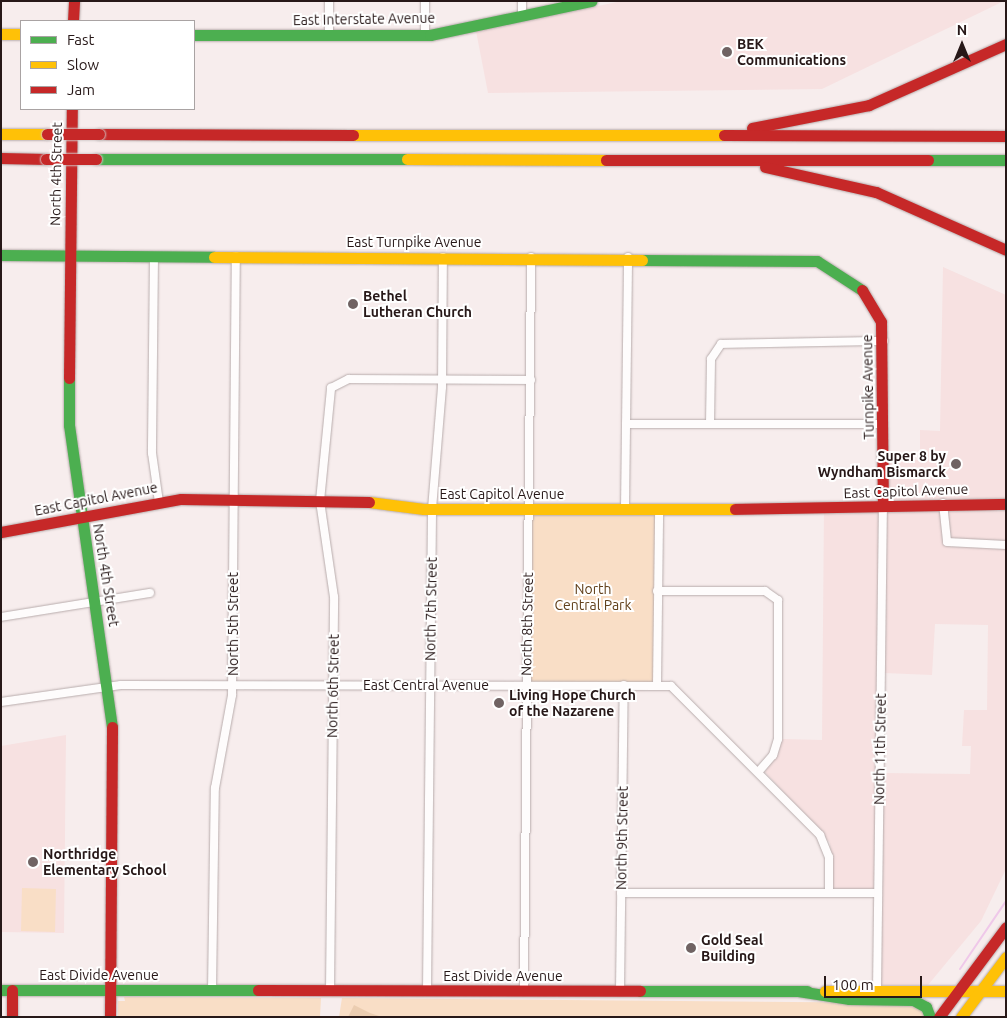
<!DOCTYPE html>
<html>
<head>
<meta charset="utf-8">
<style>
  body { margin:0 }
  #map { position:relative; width:1007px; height:1018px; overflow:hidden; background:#f7eded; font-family:Ubuntu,sans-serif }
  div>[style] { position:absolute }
  .built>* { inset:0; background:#f7e1e1 }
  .green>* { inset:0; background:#f9dec6 }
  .forest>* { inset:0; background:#ebcdb1 }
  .stream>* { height:2px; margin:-1px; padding:0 1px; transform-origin:1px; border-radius:1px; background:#efc8e9 }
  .roads { filter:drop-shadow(0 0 1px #b8acac) drop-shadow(0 0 1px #b8acac) }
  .street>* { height:8px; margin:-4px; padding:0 4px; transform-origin:4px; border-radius:4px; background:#fefcfc }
  .fast>* { height:11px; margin:-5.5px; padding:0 5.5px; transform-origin:5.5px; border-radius:5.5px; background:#4caf50 }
  .slow>* { height:11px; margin:-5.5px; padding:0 5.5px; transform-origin:5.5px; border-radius:5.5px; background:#ffc107 }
  .jam>* { height:11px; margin:-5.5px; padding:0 5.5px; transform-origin:5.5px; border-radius:5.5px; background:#c62828 }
  .bridges { filter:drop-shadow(0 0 1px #d1caca) drop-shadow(0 0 1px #d1caca) }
  .jam-bridge>* { height:11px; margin:-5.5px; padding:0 5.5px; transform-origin:5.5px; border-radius:5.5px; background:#c62828 }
  .dots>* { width:14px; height:14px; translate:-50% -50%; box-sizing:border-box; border:2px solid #fff; border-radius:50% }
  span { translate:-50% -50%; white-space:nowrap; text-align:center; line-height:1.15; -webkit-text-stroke:4px #fff; paint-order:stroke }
  .street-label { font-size:14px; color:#271818 }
  .poi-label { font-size:14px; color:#271818; font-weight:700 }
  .left { translate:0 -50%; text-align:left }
  .right { translate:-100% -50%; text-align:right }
  .park-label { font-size:14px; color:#62411c }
  .frame { position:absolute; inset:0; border:2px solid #271818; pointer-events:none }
  .legend { position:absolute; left:20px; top:20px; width:175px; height:90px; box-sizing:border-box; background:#fff; border:1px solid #a9a3a3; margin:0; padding:6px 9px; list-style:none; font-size:15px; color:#271818 }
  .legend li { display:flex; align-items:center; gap:10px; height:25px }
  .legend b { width:25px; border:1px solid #a9a3a3 }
  .north { position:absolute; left:937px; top:20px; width:50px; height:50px; -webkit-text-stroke:4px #fff; paint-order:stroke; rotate:0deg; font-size:14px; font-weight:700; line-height:20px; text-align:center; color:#271818 }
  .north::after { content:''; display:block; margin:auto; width:18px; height:22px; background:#271818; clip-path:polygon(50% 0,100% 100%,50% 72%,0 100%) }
  .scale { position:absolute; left:824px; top:976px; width:98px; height:22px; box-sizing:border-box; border:2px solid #271818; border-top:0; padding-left:6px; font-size:15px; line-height:18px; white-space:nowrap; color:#271818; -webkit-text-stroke:4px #fff; paint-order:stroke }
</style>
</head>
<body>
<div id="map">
  <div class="built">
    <div style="clip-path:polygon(622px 1px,1004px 1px,822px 89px,488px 93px,476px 31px)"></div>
    <div style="clip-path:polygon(evenodd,943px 267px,1006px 295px,1006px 869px,981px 921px,928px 985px,881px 985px,881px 890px,832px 890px,830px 843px,765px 772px,783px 739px,822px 740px,824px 506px,886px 502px,886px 461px,920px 460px,920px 430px,940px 431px,943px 267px,935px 624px,988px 625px,987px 710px,964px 710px,962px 746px,971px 746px,970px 774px,883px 773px,884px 673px,932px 675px,935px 624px)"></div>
    <div style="clip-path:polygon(66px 735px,64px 933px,1px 932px,1px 746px)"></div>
  </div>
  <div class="green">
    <div style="clip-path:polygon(529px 509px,659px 509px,657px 685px,527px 685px)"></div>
    <div style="clip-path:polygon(22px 888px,56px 889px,55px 932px,21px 931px)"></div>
    <div style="clip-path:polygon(124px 997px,321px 998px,320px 1017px,118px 1017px,118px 1001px,125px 1001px)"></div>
    <div style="clip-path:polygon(342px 998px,917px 1003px,927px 1017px,339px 1017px)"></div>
  </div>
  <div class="forest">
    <div style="clip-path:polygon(354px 1005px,370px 1013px,382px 1017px,348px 1017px)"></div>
  </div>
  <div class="stream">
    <div style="left:960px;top:969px;width:82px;rotate:-55.9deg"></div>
  </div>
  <div class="roads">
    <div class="street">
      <div style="left:522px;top:1px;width:15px;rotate:90deg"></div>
      <div style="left:329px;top:35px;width:34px;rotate:-90deg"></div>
      <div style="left:425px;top:35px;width:34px;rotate:-90deg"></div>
      <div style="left:154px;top:256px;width:197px;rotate:90.6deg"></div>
      <div style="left:152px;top:453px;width:49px;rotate:81.9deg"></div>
      <div style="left:626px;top:424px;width:258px"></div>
      <div style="left:710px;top:424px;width:65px;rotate:-89.1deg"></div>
      <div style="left:711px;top:359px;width:18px;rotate:-56deg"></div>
      <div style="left:721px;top:344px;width:163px;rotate:-1.1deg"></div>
      <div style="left:943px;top:503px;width:39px;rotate:84deg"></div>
      <div style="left:947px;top:542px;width:59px;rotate:2.9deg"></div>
      <div style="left:625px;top:509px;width:252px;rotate:-89.3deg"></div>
      <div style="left:657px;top:591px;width:108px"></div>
      <div style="left:765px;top:591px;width:16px;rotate:35deg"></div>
      <div style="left:778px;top:600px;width:139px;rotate:90deg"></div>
      <div style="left:778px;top:739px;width:17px;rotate:107deg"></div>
      <div style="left:773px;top:755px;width:21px;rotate:131deg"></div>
      <div style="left:1px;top:617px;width:151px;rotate:-9.2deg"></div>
      <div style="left:657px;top:685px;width:176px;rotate:-89.3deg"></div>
      <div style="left:1px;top:702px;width:121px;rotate:-8.1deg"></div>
      <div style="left:121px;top:685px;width:550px;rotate:0.1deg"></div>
      <div style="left:671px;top:686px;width:211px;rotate:45deg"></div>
      <div style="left:820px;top:835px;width:24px;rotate:68deg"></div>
      <div style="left:829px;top:857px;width:36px;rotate:90deg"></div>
      <div style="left:621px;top:893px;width:257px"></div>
      <div style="left:212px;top:991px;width:203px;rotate:-89.2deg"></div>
      <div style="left:215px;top:788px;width:95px;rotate:-79.6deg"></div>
      <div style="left:232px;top:695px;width:439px;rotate:-89.5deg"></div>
      <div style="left:330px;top:991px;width:394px;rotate:-89.4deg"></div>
      <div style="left:334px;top:597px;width:97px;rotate:-98.3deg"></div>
      <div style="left:320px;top:501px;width:114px;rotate:-84.4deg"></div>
      <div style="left:331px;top:388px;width:20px;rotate:-27deg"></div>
      <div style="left:349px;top:379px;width:182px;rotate:0.3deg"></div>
      <div style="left:427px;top:991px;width:482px;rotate:-89.4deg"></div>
      <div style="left:432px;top:509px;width:122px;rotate:-85.3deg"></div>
      <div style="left:442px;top:387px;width:130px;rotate:-89.6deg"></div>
      <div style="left:524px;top:991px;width:734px;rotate:-89.45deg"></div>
      <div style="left:620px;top:991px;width:306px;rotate:-89.3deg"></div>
      <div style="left:877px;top:991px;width:485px;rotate:-89.3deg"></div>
    </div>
    <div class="fast">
      <div style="left:194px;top:35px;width:236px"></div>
      <div style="left:430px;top:35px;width:165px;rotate:-11.9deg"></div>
      <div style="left:96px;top:159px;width:311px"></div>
      <div style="left:928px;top:160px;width:78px"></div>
      <div style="left:1px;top:255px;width:213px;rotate:0.5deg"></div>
      <div style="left:642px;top:260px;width:175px;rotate:0.3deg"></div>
      <div style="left:817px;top:261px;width:54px;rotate:32.8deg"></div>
      <div style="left:69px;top:378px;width:47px;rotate:90deg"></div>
      <div style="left:69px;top:425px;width:305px;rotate:81.9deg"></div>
      <div style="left:1px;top:990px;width:257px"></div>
      <div style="left:640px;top:991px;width:167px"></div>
      <div style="left:798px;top:991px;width:52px;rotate:8.9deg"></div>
      <div style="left:849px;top:999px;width:64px;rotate:0.9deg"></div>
      <div style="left:913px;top:1000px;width:15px;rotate:28deg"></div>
      <div style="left:926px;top:1007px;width:11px;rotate:68deg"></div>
    </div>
    <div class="slow">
      <div style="left:1px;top:34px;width:20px"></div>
      <div style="left:1px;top:134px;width:46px"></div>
      <div style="left:353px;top:135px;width:371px"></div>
      <div style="left:407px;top:159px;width:199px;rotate:0.3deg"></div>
      <div style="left:214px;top:257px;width:428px;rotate:0.4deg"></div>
      <div style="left:369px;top:502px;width:55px;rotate:7.3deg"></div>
      <div style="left:424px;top:509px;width:311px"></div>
      <div style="left:825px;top:991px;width:181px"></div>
      <div style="left:961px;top:1017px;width:75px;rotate:-53.1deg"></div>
    </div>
    <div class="jam">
      <div style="left:73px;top:21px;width:20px;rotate:-87deg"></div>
      <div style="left:752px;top:128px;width:119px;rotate:-11.1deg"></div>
      <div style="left:869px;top:105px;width:150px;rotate:-24deg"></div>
      <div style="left:99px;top:134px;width:254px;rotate:0.2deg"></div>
      <div style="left:724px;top:135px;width:282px;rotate:0.2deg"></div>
      <div style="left:1px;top:158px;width:45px;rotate:1.3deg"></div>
      <div style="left:606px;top:160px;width:322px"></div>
      <div style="left:765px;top:167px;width:114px;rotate:12.7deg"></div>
      <div style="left:876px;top:192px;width:142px;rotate:24deg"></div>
      <div style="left:862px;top:290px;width:37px;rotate:59deg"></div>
      <div style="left:881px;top:322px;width:184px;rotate:89.4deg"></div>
      <div style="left:69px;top:378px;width:269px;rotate:-89.4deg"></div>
      <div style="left:735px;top:509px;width:271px;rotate:-1.1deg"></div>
      <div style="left:1px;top:532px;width:183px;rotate:-10.4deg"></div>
      <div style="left:181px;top:499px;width:188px;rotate:0.9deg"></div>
      <div style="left:12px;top:990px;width:27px;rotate:90deg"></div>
      <div style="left:258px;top:990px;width:382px;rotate:0.1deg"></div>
      <div style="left:110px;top:1017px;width:290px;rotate:-89.6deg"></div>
      <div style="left:939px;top:1017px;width:112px;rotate:-53.3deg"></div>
    </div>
  </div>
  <div class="bridges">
    <div class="jam-bridge">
      <div style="left:47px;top:134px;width:52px"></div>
      <div style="left:46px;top:159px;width:50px"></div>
    </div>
  </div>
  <div class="dots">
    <div style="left:727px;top:52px;background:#706363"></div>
    <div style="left:353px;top:304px;background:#706363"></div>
    <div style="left:956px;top:464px;background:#706363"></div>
    <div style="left:499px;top:703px;background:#706363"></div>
    <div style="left:33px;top:862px;background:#706363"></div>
    <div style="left:691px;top:948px;background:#706363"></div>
  </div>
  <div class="street-label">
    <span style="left:364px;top:19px;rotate:-1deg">East Interstate Avenue</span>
    <span style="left:56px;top:174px;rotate:-89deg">North 4th Street</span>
    <span style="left:414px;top:242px">East Turnpike Avenue</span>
    <span style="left:868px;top:387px;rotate:-91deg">Turnpike Avenue</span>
    <span style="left:906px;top:491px;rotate:-2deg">East Capitol Avenue</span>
    <span style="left:502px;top:494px">East Capitol Avenue</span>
    <span style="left:96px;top:499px;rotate:-11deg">East Capitol Avenue</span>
    <span style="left:106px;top:575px;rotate:81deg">North 4th Street</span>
    <span style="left:431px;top:609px;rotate:-89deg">North 7th Street</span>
    <span style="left:233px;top:624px;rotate:-90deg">North 5th Street</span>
    <span style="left:527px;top:624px;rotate:-89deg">North 8th Street</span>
    <span style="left:426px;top:685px">East Central Avenue</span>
    <span style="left:333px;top:686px;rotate:-89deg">North 6th Street</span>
    <span style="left:880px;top:749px;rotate:-89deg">North 11th Street</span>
    <span style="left:622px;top:838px;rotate:-89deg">North 9th Street</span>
    <span style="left:99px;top:975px">East Divide Avenue</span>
    <span style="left:503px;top:976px">East Divide Avenue</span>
  </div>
  <div class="poi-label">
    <span class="left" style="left:737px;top:52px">BEK<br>Communications</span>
    <span class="left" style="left:363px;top:304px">Bethel<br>Lutheran Church</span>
    <span class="right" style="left:946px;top:464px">Super 8 by<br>Wyndham Bismarck</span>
    <span class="left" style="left:509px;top:703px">Living Hope Church<br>of the Nazarene</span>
    <span class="left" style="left:43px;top:862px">Northridge<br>Elementary School</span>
    <span class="left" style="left:701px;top:948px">Gold Seal<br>Building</span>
  </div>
  <div class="park-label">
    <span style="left:593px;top:597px">North<br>Central Park</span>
  </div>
  <div class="frame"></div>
  <ul class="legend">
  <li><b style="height:6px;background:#4caf50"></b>Fast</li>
  <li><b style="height:6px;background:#ffc107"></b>Slow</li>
  <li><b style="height:6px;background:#c62828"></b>Jam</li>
  </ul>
  <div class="north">N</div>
  <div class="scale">100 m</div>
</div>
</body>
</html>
